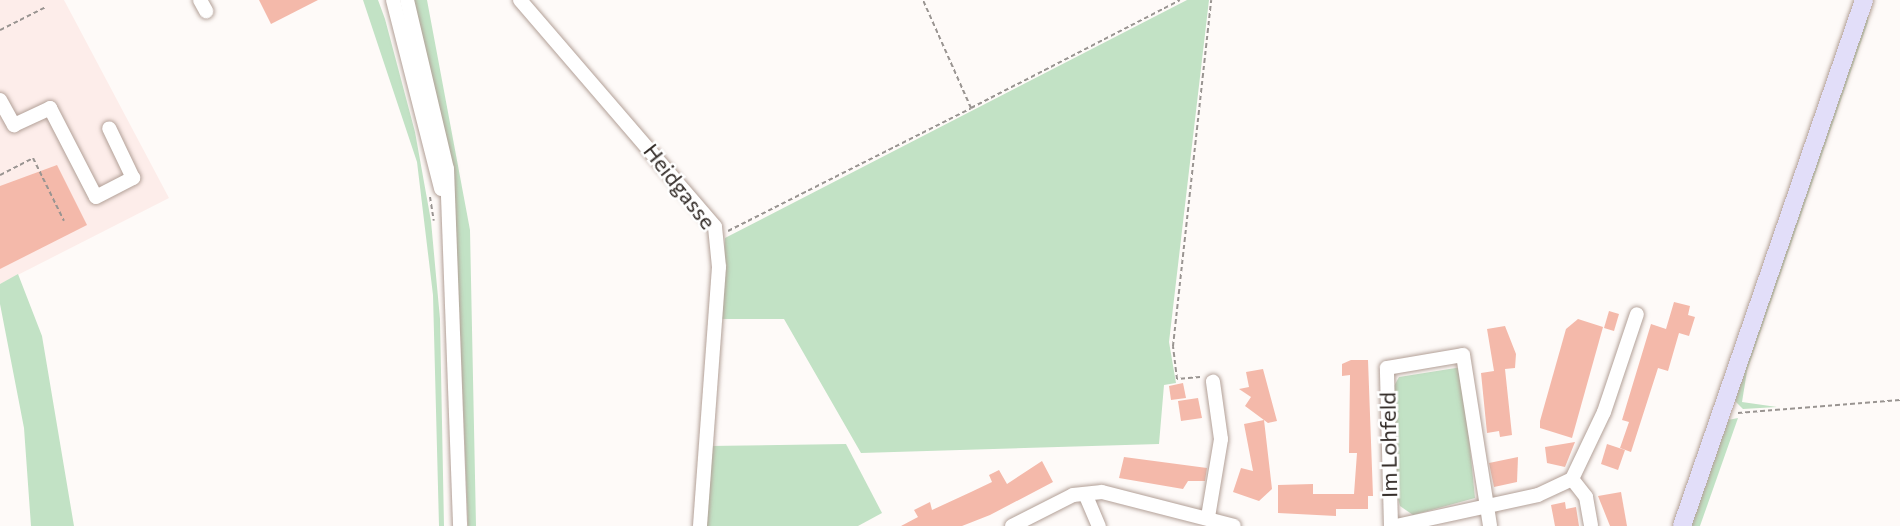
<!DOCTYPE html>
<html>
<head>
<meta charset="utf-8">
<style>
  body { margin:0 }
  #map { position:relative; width:1900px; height:526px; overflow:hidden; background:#fefaf8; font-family:Commissioner,sans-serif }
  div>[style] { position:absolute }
  .industrial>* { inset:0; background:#fdedea }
  .green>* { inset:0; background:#c2e2c5 }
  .building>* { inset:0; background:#f4b9aa }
  .path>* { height:2px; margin-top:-1px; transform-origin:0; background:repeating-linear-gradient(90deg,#999491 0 4.5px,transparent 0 7.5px) }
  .roads { filter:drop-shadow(0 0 2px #b2a097) drop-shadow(0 0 2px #b2a097) }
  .minor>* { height:14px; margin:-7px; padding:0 7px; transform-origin:7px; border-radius:7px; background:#fff }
  .major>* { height:18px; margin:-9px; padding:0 9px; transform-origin:9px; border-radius:9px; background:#e2def9 }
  span { translate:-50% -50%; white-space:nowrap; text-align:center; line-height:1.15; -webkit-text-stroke:5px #fff; paint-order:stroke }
  .street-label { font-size:22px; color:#332c28 }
</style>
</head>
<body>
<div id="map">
  <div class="industrial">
    <div style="clip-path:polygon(0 0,64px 0,169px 198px,0 284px)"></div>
  </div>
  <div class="green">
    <div style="clip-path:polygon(363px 0,378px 0,385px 19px,415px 132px,431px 221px,440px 319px,444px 526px,439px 526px,433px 295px,417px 162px)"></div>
    <div style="clip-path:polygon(413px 0,427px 0,470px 230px,476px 526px,468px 526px,455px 207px)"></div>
    <div style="clip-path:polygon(1187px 0,1209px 0,1169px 342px,1176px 383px,1164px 385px,1159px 444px,861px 453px,784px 319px,721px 319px,725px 238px)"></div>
    <div style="clip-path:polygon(1870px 0,1868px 22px,1747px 371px,1742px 402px,1777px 407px,1743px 409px,1733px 399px)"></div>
    <div style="clip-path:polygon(18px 274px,42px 336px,74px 526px,31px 526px,24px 428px,0 304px,0 284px)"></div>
    <div style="clip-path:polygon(1462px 367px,1475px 498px,1413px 515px,1400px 506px,1396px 490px,1394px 386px,1399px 377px)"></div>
    <div style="clip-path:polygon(1738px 418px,1700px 526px,1691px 526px,1728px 420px)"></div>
    <div style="clip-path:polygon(846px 444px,882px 513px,858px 526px,704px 526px,709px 446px)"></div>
  </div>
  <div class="building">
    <div style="clip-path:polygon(259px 0,318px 0,271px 24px)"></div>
    <div style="clip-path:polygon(57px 165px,87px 225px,0 269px,0 186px)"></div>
    <div style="clip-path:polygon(1674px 302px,1690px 306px,1688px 315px,1695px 317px,1689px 336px,1679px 333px,1668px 371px,1658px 368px,1631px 452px,1620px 448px,1629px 422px,1622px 420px,1651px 324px,1666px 329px)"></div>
    <div style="clip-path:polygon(1609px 311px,1619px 314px,1614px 331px,1604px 328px)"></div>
    <div style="clip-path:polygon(1578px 319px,1603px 327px,1572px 438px,1540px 428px,1540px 421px,1566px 329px)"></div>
    <div style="clip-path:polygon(1505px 326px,1516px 354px,1515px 368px,1505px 369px,1512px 435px,1500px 437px,1499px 431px,1487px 433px,1481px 373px,1494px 371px,1487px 329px)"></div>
    <div style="clip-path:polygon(1351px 360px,1368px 360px,1373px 496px,1368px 496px,1368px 509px,1336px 509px,1336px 516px,1278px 513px,1278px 485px,1313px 484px,1313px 494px,1354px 494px,1357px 453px,1349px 453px,1350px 375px,1342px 376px,1342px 364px)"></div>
    <div style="clip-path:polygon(1263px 369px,1277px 421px,1268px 423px,1245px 406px,1251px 397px,1239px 389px,1249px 387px,1246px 372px)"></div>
    <div style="clip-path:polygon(1183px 383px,1186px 398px,1171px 400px,1169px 386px)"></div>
    <div style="clip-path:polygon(1198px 398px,1202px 418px,1181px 421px,1178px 401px)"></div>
    <div style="clip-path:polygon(1264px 420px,1272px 489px,1259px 501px,1233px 492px,1241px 468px,1253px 471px,1244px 424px)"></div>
    <div style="clip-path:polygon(1575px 442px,1565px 467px,1547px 463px,1545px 447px)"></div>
    <div style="clip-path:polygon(1607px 444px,1625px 450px,1618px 470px,1601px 464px)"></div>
    <div style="clip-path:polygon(1124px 457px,1207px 468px,1205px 481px,1188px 481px,1183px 489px,1119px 478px)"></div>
    <div style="clip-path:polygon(1518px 457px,1517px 482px,1494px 487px,1489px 463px)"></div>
    <div style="clip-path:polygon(1042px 461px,1053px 482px,990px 515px,962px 526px,901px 526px,918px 517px,914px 510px,930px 502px,932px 510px,971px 492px,992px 482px,989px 475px,999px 470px,1007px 484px)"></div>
    <div style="clip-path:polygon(1621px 492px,1627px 526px,1610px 526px,1598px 496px)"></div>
    <div style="clip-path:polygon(1565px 502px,1566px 509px,1576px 507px,1579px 526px,1555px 526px,1551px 505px)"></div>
  </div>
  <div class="path">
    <div style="left:0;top:30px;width:51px;rotate:-26.6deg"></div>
    <div style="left:971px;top:108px;width:235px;rotate:-27.3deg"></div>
    <div style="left:0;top:175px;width:37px;rotate:-27deg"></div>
    <div style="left:33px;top:158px;width:70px;rotate:63.8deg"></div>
    <div style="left:430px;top:197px;width:24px;rotate:81deg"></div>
    <div style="left:728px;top:231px;width:272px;rotate:-26.8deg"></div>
    <div style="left:971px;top:108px;width:118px;rotate:-114deg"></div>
    <div style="left:1200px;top:377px;width:23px;rotate:175deg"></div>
    <div style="left:1177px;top:379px;width:33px;rotate:-97deg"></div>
    <div style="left:1173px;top:346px;width:348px;rotate:-83.7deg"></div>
    <div style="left:1738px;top:413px;width:163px;rotate:-4.6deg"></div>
  </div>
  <div class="roads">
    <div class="minor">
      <div style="left:200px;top:0;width:13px;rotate:61deg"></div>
      <div style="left:393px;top:0;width:195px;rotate:75.7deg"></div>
      <div style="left:407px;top:0;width:174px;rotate:76.7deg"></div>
      <div style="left:447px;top:169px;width:357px;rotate:87.9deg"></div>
      <div style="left:520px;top:0;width:299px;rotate:49.3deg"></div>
      <div style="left:715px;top:227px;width:40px;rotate:84.3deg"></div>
      <div style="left:719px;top:267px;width:260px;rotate:94.2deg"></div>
      <div style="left:0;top:100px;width:29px;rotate:61deg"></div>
      <div style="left:14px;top:125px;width:40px;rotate:-25deg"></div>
      <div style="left:50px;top:108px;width:100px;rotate:62.7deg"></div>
      <div style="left:96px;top:197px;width:42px;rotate:-27.2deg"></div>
      <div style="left:133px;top:178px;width:55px;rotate:-115.6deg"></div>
      <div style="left:1572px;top:479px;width:23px;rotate:52deg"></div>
      <div style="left:1586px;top:497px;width:29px;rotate:80deg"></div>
      <div style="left:1086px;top:496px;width:33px;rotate:67deg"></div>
      <div style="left:1208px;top:517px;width:79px;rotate:-80.5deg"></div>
      <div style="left:1221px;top:439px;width:58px;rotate:-98deg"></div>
      <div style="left:1012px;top:526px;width:68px;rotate:-26.9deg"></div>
      <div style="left:1073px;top:495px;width:29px;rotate:-6deg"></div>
      <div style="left:1102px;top:492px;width:136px;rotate:14.4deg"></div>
      <div style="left:1391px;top:526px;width:158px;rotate:-91.5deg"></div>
      <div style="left:1387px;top:368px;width:77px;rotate:-9.7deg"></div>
      <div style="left:1463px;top:355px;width:173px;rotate:81deg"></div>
      <div style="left:1396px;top:526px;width:145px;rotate:-12.3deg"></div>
      <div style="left:1538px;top:495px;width:38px;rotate:-25deg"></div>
      <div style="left:1572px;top:479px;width:74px;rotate:-64.5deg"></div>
      <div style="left:1604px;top:412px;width:103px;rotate:-71.4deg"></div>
    </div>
    <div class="major">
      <div style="left:1682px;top:526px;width:557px;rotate:-70.91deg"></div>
    </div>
  </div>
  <div class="street-label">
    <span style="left:680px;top:186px;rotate:52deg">Heidgasse</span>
    <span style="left:1388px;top:445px;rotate:-91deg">Im Lohfeld</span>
  </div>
</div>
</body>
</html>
